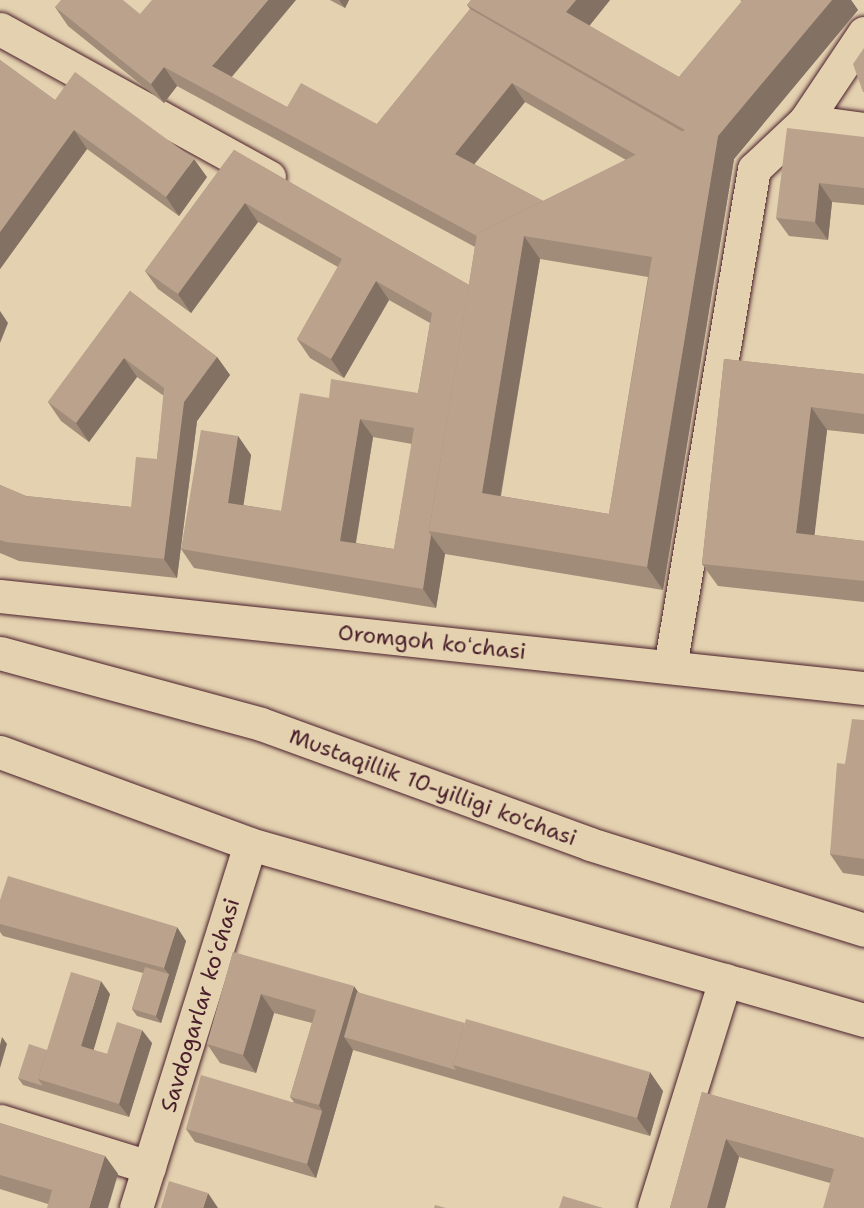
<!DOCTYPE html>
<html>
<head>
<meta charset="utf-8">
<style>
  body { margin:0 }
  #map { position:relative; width:864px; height:1208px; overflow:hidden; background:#e3d1af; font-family:"Shantell Sans",sans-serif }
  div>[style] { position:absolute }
  .roads { filter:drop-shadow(0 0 2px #4a1f2b) drop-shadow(0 0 2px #4a1f2b) }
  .street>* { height:33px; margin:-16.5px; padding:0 16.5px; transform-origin:16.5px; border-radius:16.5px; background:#e3d1af }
  .secondary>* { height:33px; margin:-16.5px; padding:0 16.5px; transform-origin:16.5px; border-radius:16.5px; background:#e3d1af }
  .wall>* { inset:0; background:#a18b79 }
  .shaded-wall>* { inset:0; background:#837163 }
  .building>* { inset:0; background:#bba28d }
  span { translate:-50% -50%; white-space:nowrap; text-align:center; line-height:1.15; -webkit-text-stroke:6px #e3d1af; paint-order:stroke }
  .street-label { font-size:22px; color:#4a1f2b }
</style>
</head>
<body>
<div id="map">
  <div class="roads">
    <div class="street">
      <div style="left:0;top:29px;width:307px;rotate:28.8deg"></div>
      <div style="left:805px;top:121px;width:60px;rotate:7.7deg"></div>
      <div style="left:0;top:596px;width:869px;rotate:6.08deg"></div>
      <div style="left:670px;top:667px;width:505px;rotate:-80.43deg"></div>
      <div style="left:754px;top:169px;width:70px;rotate:-43.3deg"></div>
      <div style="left:805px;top:121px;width:106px;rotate:-56.2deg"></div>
      <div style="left:0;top:1121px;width:156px;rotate:17.2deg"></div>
      <div style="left:136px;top:1208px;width:381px;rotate:-72.6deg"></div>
      <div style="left:654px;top:1208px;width:239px;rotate:-72.7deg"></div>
    </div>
    <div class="secondary">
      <div style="left:0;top:653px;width:270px;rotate:15.2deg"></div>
      <div style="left:261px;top:724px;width:350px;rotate:20deg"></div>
      <div style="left:590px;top:844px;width:287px;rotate:17.4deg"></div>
      <div style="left:0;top:752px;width:266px;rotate:20.2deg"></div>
      <div style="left:250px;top:844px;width:639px;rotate:15.99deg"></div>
    </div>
  </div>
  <div class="wall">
    <div style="clip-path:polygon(330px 0,349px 0,345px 8px)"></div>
    <div style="clip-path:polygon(evenodd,471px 0,610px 0,589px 26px,679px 77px,742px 1px,740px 0,851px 0,858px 10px,734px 159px,663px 590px,445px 554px,436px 608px,194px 568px,181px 549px,238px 436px,251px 455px,243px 505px,281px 511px,329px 398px,418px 393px,430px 323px,389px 300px,344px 378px,310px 358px,297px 339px,338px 267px,258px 222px,191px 313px,158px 289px,145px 271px,234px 150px,469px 285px,475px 247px,177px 86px,164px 103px,68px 26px,55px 7px,140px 14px,231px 77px,287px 107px,377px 124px,470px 9px,467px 5px,471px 0,525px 102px,626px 160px,543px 201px,474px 164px,525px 102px,471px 0,540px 259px,648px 277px,609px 514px,501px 496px,540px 259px,471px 0,373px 437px,412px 444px,394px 549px,356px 543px,373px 437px)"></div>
    <div style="clip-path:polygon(0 60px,55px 100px,207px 177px,179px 216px,87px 149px,0 269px)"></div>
    <div style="clip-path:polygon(864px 137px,864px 205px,832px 202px,828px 240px,789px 236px,776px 218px)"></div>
    <div style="clip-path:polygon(130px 291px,217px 357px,230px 375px,197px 421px,177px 578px,19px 561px,0 553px,0 485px,26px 496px,131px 507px,157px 459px,164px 396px,137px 377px,89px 442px,61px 421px,48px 402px)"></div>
    <div style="clip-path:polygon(724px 359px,864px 374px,864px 434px,827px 430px,814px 535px,864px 541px,864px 602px,718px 586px,702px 564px)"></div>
    <div style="clip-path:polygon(864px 720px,864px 876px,843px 873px,830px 854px,845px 764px)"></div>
    <div style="clip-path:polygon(0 900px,186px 941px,161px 1023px,137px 1016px,132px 1009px,143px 973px,3px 936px,0 932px)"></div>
    <div style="clip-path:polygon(233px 952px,663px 1091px,650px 1136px,353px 1050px,316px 1178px,195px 1142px,186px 1129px,294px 1102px,290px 1097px,312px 1023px,274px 1013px,256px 1073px,220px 1063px,207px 1044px)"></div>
    <div style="clip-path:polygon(110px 994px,93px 1050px,107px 1054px,152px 1043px,129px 1117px,23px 1085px,18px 1078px,47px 1050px)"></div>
    <div style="clip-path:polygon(702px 1092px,864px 1138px,830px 1183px,739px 1157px,725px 1208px,670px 1208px)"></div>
    <div style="clip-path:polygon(0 1123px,105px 1156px,118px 1174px,48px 1204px,0 1189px)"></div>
  </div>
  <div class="shaded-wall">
    <div style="clip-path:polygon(268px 0,296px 0,225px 85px,212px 66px)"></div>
    <div style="clip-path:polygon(339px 0,349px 0,345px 8px)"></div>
    <div style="clip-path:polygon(576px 0,610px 0,582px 35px,566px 12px)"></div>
    <div style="clip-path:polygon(832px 0,851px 0,858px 10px,734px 159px,663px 590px,647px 567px,718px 136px)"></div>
    <div style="clip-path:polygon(164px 67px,177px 86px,164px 103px,151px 84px)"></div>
    <div style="clip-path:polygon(512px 83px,525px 102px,468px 172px,455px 154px)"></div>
    <div style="clip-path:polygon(74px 130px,87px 149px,0 269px,0 232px)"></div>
    <div style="clip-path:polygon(194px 159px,207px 177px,179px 216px,166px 197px)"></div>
    <div style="clip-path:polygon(819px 183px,832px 202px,828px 240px,815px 222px)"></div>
    <div style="clip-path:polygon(245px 203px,258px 222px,191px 313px,178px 294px)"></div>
    <div style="clip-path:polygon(524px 236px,540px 259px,497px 516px,482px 493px)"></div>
    <div style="clip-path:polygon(376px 281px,389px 300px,344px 378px,331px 359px)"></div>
    <div style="clip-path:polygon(0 311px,8px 323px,0 343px)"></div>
    <div style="clip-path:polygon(217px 357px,230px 375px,197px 421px,177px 578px,164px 559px,184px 402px)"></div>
    <div style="clip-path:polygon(124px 358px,137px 377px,89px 442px,76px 423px)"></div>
    <div style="clip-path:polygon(811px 407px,827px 430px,812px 556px,796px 533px)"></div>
    <div style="clip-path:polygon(360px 419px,373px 437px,353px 559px,340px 541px)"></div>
    <div style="clip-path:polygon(238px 436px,251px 455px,241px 522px,228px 503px)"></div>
    <div style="clip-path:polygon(431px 535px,445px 554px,436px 608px,423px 589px)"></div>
    <div style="clip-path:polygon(177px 927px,186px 941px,174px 981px,164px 968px)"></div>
    <div style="clip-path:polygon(169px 974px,174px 981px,161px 1023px,156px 1016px)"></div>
    <div style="clip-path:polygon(101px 981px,110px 994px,91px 1059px,81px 1046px)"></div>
    <div style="clip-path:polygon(354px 986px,367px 1005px,344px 1037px,353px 1050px,316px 1178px,307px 1164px,322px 1111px,319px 1105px)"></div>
    <div style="clip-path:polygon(261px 994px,274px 1013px,256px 1073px,243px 1055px)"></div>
    <div style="clip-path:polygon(142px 1030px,152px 1043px,129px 1117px,119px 1104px)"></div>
    <div style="clip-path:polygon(2px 1037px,7px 1044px,0 1068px,0 1045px)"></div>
    <div style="clip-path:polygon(650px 1072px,663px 1091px,650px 1136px,637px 1118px)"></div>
    <div style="clip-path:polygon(726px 1139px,739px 1157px,725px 1208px,707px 1208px)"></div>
    <div style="clip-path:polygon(105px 1156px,118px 1174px,108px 1208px,89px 1208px)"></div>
    <div style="clip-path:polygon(208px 1193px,218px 1208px,203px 1208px)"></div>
  </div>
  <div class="building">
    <div style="clip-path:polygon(61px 0,123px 0,140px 14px,152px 0,268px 0,212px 66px,287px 107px,301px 83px,377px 124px,470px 9px,683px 132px,636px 155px,512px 83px,455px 154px,543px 201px,477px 234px,477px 236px,164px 67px,151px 84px,55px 7px)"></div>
    <div style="clip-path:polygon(evenodd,471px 0,576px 0,566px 12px,679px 77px,743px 0,832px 0,718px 136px,647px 567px,429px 531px,477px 234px,685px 130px,467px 5px,471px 0,524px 236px,652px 257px,609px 514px,482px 493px,524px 236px)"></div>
    <div style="clip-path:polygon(864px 48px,864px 92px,863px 92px,853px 64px)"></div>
    <div style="clip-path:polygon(0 60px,55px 100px,75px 72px,194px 159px,166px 197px,74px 130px,0 232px)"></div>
    <div style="clip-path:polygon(787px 128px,864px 137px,864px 188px,819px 183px,815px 222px,776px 218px)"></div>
    <div style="clip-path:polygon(evenodd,234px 150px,469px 285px,429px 531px,431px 535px,423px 589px,181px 549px,201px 430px,238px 436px,228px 503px,281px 511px,300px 393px,329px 398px,331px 379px,418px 393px,432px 313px,376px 281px,331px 359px,297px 339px,342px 259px,245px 203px,178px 294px,145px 271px,234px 150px,360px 419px,414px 428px,394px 549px,340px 541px,360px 419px)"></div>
    <div style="clip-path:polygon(130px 291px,217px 357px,184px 402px,164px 559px,6px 542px,0 540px,0 485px,26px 496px,131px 507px,136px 457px,157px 459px,164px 388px,124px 358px,76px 423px,48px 402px)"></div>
    <div style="clip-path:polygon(724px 359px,864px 374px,864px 414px,811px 407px,796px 533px,864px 541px,864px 581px,702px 564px)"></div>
    <div style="clip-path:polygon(852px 719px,864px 720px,864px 859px,830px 854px,837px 763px,845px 764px)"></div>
    <div style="clip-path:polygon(8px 876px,177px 927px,164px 968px,0 924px,0 900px)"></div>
    <div style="clip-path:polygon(233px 952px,354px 986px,319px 1105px,290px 1097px,316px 1010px,261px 994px,243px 1055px,207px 1044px)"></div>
    <div style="clip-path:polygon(145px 967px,169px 974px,156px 1016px,132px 1009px)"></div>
    <div style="clip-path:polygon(71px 972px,101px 981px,81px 1046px,107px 1054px,117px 1022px,142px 1030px,119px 1104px,38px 1079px)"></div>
    <div style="clip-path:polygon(357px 992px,465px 1023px,453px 1065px,456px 1070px,344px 1037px)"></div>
    <div style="clip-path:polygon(466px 1019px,650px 1072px,637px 1118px,453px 1065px)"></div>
    <div style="clip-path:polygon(29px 1044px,47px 1050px,38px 1079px,43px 1086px,18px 1078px)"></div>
    <div style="clip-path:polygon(201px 1075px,322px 1111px,307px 1164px,186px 1129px)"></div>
    <div style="clip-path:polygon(702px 1092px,864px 1138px,864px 1208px,823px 1208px,834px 1169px,726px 1139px,707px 1208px,670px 1208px)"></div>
    <div style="clip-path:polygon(0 1123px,105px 1156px,89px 1208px,47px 1208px,52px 1190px,0 1175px)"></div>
    <div style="clip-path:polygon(169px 1181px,208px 1193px,203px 1208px,161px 1208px)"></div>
    <div style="clip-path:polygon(563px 1196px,603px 1208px,559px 1208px)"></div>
    <div style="clip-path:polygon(435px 1205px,446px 1208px,434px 1208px)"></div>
  </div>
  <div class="street-label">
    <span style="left:432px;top:642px;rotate:6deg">Oromgoh koʻchasi</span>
    <span style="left:433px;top:787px;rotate:20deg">Mustaqillik 10-yilligi ko'chasi</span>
    <span style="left:200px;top:1005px;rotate:-73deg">Savdogarlar koʻchasi</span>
  </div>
</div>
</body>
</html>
